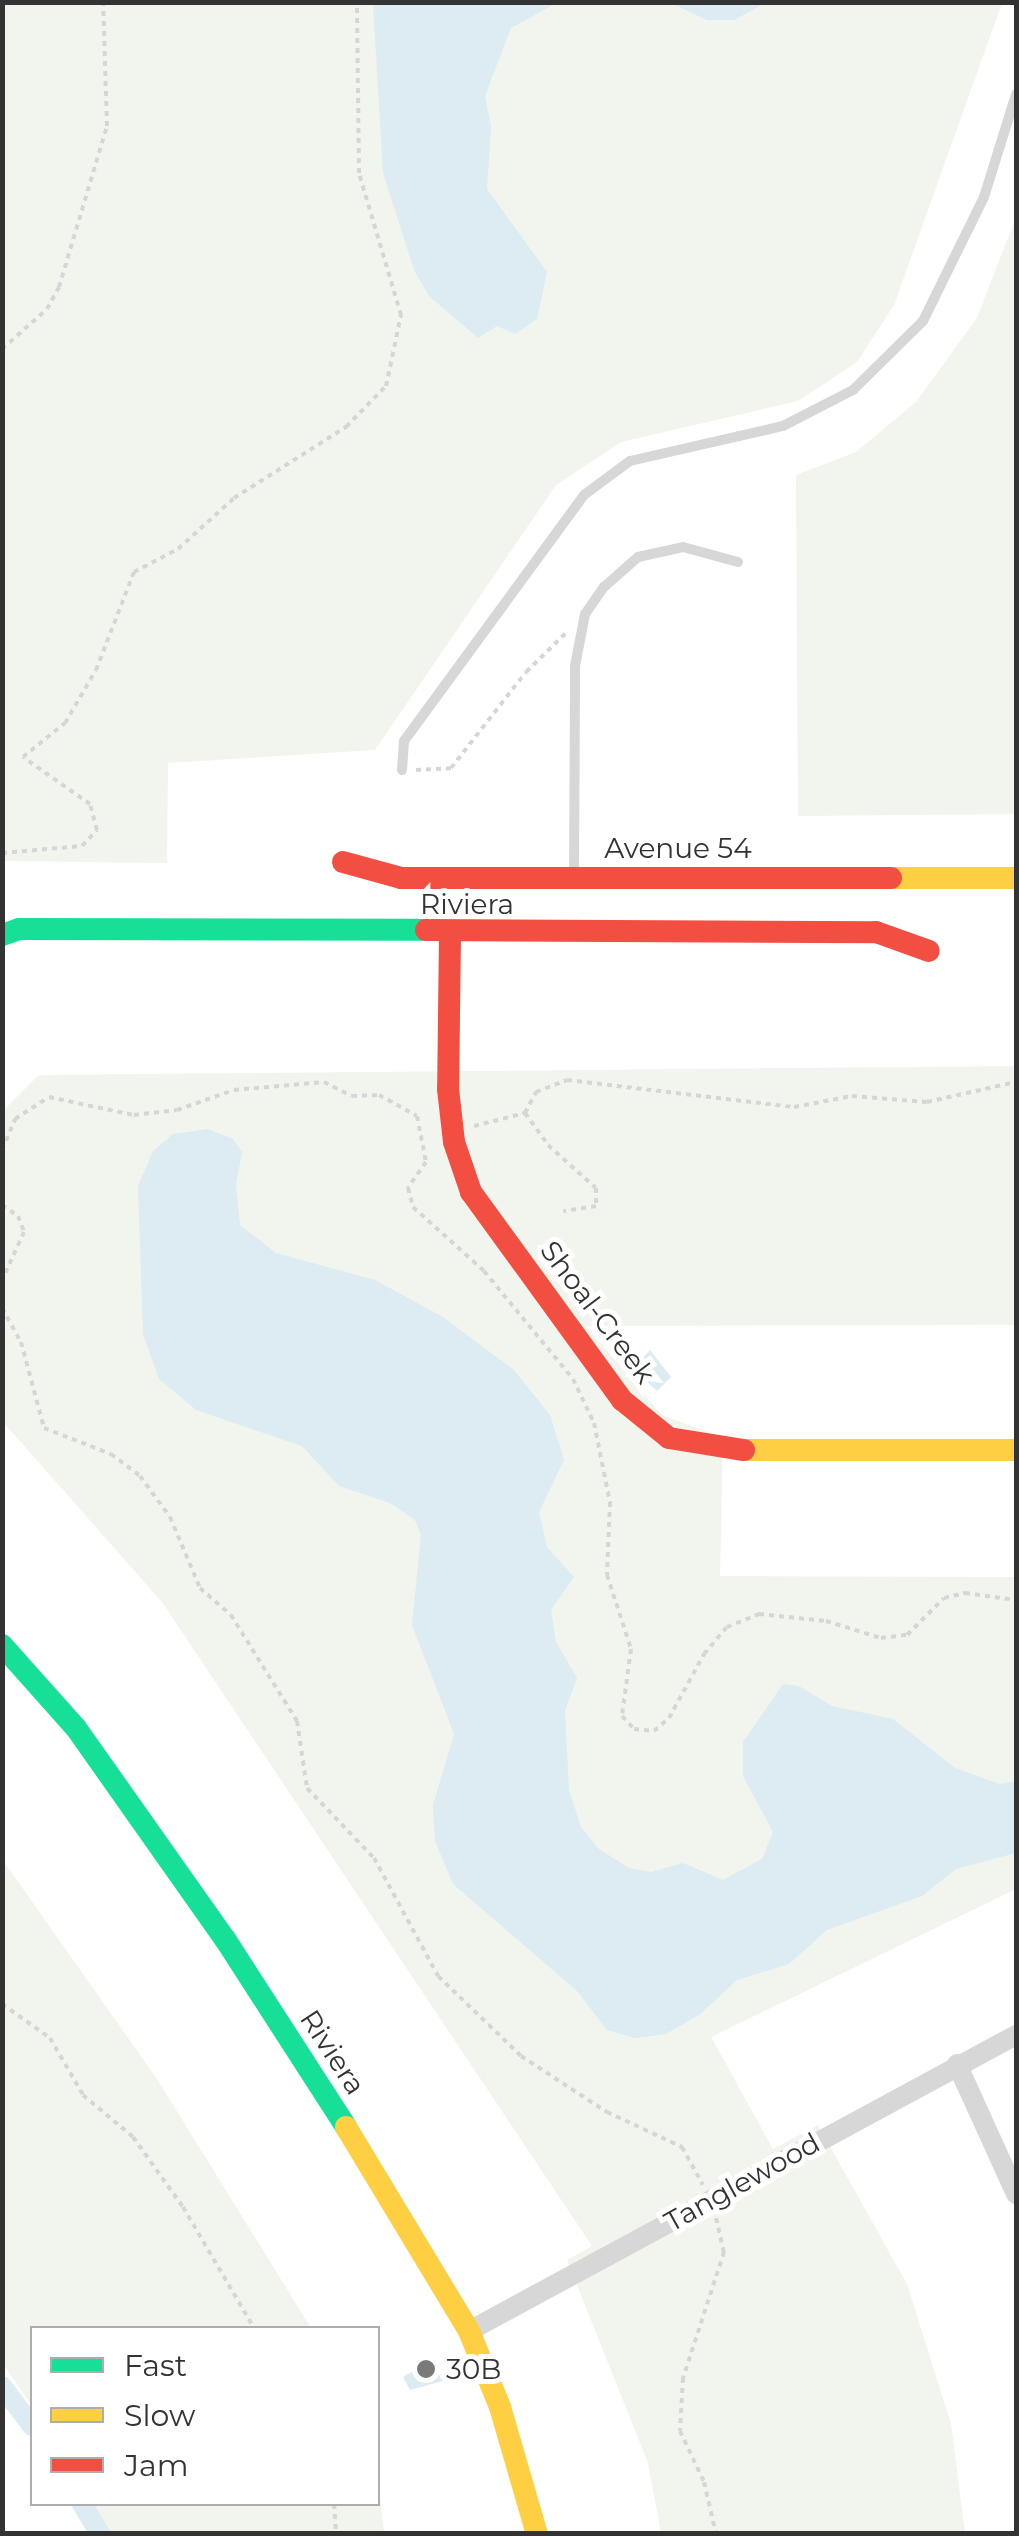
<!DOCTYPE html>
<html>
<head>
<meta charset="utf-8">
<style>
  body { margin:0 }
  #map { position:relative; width:1019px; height:2536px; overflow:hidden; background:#fff; font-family:Montserrat,sans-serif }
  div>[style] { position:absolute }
  .green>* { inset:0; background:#f1f5ed }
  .water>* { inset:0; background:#ddebf3 }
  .canal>* { height:20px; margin:-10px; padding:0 10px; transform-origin:10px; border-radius:10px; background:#ddebf3 }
  .path>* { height:4px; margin-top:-2px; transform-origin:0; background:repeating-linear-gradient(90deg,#d6d6d6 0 5px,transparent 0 10px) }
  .lane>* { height:10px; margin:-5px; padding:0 5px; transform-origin:5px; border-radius:5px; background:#d7d7d7 }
  .street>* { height:20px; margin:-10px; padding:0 10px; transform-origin:10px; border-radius:10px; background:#d7d7d7 }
  .fast>* { height:22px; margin:-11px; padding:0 11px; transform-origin:11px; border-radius:11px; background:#16e098 }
  .slow>* { height:22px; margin:-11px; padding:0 11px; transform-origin:11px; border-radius:11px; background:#ffcf43 }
  .jam>* { height:22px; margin:-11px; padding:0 11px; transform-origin:11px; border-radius:11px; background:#f24e42 }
  .dots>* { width:28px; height:28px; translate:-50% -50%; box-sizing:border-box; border:5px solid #fff; border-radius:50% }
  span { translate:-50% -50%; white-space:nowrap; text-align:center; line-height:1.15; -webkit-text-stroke:10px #fff; paint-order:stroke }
  .street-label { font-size:28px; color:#333 }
  .poi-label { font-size:28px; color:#333 }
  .left { translate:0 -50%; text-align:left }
  .frame { position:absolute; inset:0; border:5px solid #333; pointer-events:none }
  .legend { position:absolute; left:30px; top:2326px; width:350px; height:180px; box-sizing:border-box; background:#fff; border:2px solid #adadad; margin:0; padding:12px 18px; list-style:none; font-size:30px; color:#333 }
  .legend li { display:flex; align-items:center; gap:20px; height:50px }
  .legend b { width:50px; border:2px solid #adadad }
</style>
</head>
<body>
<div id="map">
  <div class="green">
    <div style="clip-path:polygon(3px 3px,1002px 3px,894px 305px,857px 362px,798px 401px,621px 442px,556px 485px,375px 750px,168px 763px,167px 863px,3px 861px)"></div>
    <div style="clip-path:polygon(1016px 217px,1016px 814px,798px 816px,796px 475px,856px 452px,916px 402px,977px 318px)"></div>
    <div style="clip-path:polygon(1016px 1066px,1016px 1325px,586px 1326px,662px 1415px,723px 1438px,720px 1576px,1016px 1577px,1016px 1889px,711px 2037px,773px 2149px,818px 2125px,907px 2284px,951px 2424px,965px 2533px,661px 2533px,648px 2463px,567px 2260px,592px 2246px,162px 1602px,3px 1422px,2px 1112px,39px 1075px)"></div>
    <div style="clip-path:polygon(2px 1859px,157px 2079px,311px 2328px,32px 2328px,32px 2406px,3px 2364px)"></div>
    <div style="clip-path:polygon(378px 2479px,384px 2533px,91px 2533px,91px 2504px,378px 2504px)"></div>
  </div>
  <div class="water">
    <div style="clip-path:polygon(373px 3px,557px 3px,511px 28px,485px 96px,491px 126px,487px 189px,547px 272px,537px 319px,515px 334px,497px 326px,478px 338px,429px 296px,414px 270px,383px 173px)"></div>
    <div style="clip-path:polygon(670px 3px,766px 2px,766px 3px,734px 20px,707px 20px)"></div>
    <div style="clip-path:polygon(208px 1129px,233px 1139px,242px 1152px,236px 1185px,240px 1225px,276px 1253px,375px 1280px,443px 1317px,514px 1370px,550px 1415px,564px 1460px,539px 1512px,547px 1547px,574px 1577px,551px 1610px,556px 1642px,577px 1678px,565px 1711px,569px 1790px,581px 1827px,599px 1849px,629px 1868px,651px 1872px,683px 1863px,723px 1880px,762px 1859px,773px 1832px,743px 1776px,743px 1742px,783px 1684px,799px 1686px,832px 1706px,893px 1719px,955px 1768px,1000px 1784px,1016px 1781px,1016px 1853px,956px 1869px,922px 1896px,827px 1930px,789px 1964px,737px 1980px,699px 2015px,666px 2034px,635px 2038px,607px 2030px,577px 1991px,453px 1884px,435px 1841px,433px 1805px,454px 1734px,412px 1625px,421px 1535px,415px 1520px,390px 1503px,339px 1486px,302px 1446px,196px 1410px,159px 1379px,143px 1334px,138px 1186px,153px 1151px,173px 1134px)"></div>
    <div style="clip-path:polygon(650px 1350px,671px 1377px,657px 1391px,633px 1368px)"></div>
    <div style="clip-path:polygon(430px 2361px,443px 2381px,410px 2390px,403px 2377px)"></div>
  </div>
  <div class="canal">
    <div style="left:2px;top:2386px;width:50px;rotate:53.1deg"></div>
    <div style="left:82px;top:2504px;width:35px;rotate:59deg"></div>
  </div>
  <div class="path">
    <div style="left:2px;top:349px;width:60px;rotate:-41.6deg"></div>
    <div style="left:47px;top:309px;width:25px;rotate:-61deg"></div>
    <div style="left:59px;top:287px;width:168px;rotate:-73.4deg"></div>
    <div style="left:107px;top:126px;width:124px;rotate:-91.8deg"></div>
    <div style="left:416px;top:770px;width:35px;rotate:-3deg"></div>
    <div style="left:451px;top:768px;width:122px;rotate:-52deg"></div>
    <div style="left:526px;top:672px;width:59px;rotate:-44.3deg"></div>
    <div style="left:2px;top:853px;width:80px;rotate:-5deg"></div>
    <div style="left:82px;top:846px;width:22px;rotate:-47deg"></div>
    <div style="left:97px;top:830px;width:27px;rotate:-105deg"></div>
    <div style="left:90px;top:804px;width:82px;rotate:-145deg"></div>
    <div style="left:23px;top:757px;width:54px;rotate:-39deg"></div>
    <div style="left:65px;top:723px;width:61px;rotate:-59.7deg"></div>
    <div style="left:96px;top:670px;width:105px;rotate:-68.8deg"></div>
    <div style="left:134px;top:572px;width:50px;rotate:-27.6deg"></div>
    <div style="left:178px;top:549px;width:76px;rotate:-42.3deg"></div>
    <div style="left:234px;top:498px;width:133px;rotate:-32.4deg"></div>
    <div style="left:346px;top:427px;width:57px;rotate:-45.7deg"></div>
    <div style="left:386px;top:386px;width:73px;rotate:-78.1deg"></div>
    <div style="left:401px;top:315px;width:148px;rotate:-106.5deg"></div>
    <div style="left:359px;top:173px;width:171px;rotate:-90.7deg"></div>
    <div style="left:525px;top:1113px;width:24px;rotate:-62deg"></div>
    <div style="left:536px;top:1092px;width:33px;rotate:-21deg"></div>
    <div style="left:567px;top:1080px;width:229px;rotate:6.8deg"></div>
    <div style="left:794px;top:1107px;width:59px;rotate:-10.7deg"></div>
    <div style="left:852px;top:1096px;width:75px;rotate:4.6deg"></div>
    <div style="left:927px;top:1102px;width:91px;rotate:-12.7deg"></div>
    <div style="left:474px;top:1126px;width:53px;rotate:-14.3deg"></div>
    <div style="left:525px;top:1113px;width:39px;rotate:54deg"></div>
    <div style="left:548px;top:1145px;width:64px;rotate:41.9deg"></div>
    <div style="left:596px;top:1188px;width:18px;rotate:90deg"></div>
    <div style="left:596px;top:1206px;width:33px;rotate:171deg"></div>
    <div style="left:2px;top:1150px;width:34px;rotate:-67deg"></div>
    <div style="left:15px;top:1119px;width:40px;rotate:-32.9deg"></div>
    <div style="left:49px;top:1097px;width:87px;rotate:12deg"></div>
    <div style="left:134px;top:1115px;width:43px;rotate:-6.6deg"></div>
    <div style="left:177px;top:1110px;width:60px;rotate:-19.3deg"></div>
    <div style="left:234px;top:1090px;width:90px;rotate:-5.1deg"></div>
    <div style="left:324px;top:1082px;width:31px;rotate:27deg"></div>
    <div style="left:352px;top:1096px;width:27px;rotate:-2deg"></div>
    <div style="left:379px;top:1095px;width:43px;rotate:28.9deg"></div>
    <div style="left:417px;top:1116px;width:47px;rotate:78.9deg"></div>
    <div style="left:426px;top:1162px;width:32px;rotate:125deg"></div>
    <div style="left:408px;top:1188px;width:20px;rotate:75deg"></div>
    <div style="left:413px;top:1207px;width:96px;rotate:42deg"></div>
    <div style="left:484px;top:1271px;width:140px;rotate:50.5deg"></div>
    <div style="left:573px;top:1379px;width:49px;rotate:64.5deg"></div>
    <div style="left:594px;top:1423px;width:81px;rotate:78.6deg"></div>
    <div style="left:610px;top:1502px;width:73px;rotate:92.4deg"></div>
    <div style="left:607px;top:1575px;width:78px;rotate:72deg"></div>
    <div style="left:631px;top:1649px;width:68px;rotate:97.7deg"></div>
    <div style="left:622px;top:1716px;width:18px;rotate:47deg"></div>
    <div style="left:634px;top:1729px;width:20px;rotate:6deg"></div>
    <div style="left:654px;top:1731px;width:20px;rotate:-41deg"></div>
    <div style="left:669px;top:1718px;width:73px;rotate:-61.3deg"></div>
    <div style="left:704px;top:1654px;width:35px;rotate:-50deg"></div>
    <div style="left:727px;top:1627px;width:35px;rotate:-22deg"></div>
    <div style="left:759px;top:1614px;width:67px;rotate:6deg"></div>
    <div style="left:826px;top:1621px;width:58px;rotate:17.2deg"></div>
    <div style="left:881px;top:1638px;width:26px;rotate:-7deg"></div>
    <div style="left:907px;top:1635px;width:52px;rotate:-45deg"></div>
    <div style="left:944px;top:1598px;width:22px;rotate:-13deg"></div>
    <div style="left:965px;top:1593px;width:51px;rotate:7.8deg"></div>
    <div style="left:2px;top:1205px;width:19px;rotate:35deg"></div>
    <div style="left:18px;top:1216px;width:17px;rotate:69deg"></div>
    <div style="left:24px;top:1232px;width:53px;rotate:114.6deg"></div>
    <div style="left:2px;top:1308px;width:39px;rotate:61deg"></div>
    <div style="left:21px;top:1342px;width:89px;rotate:75deg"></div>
    <div style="left:44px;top:1428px;width:72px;rotate:21.2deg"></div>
    <div style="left:111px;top:1454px;width:36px;rotate:37deg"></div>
    <div style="left:140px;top:1476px;width:51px;rotate:53.8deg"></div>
    <div style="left:170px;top:1517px;width:77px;rotate:67.1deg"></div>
    <div style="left:200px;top:1588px;width:41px;rotate:41.1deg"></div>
    <div style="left:231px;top:1615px;width:125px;rotate:58.1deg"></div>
    <div style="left:297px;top:1721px;width:68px;rotate:81.5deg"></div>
    <div style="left:307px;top:1788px;width:97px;rotate:46.3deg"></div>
    <div style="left:374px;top:1858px;width:134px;rotate:61.5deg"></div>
    <div style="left:438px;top:1976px;width:115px;rotate:43.9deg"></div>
    <div style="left:521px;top:2056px;width:103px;rotate:33.1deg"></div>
    <div style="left:607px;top:2112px;width:83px;rotate:25deg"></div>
    <div style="left:682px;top:2147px;width:43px;rotate:61.1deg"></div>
    <div style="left:2px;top:2004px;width:59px;rotate:35.3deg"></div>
    <div style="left:50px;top:2038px;width:66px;rotate:59.9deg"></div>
    <div style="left:83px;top:2095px;width:65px;rotate:40deg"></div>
    <div style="left:133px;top:2137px;width:86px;rotate:54.5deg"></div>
    <div style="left:183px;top:2207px;width:140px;rotate:59.6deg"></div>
    <div style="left:716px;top:2218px;width:35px;rotate:77deg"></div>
    <div style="left:724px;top:2252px;width:133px;rotate:108deg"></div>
    <div style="left:683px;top:2378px;width:53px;rotate:93.2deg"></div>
    <div style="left:680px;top:2431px;width:56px;rotate:64.8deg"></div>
    <div style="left:704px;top:2482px;width:53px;rotate:77deg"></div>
    <div style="left:334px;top:2504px;width:30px;rotate:86deg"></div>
  </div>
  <div class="lane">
    <div style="left:402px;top:770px;width:29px;rotate:-86deg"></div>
    <div style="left:404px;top:741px;width:305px;rotate:-53.8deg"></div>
    <div style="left:584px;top:495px;width:57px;rotate:-36.5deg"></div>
    <div style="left:630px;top:461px;width:157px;rotate:-12.9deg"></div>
    <div style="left:783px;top:426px;width:79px;rotate:-27.2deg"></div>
    <div style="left:853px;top:390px;width:98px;rotate:-44.6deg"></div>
    <div style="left:923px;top:321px;width:138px;rotate:-63.8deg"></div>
    <div style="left:984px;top:197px;width:108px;rotate:-72.7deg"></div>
    <div style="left:574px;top:877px;width:211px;rotate:-89.7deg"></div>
    <div style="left:575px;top:666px;width:53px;rotate:-79.1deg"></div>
    <div style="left:585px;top:614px;width:33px;rotate:-55deg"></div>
    <div style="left:604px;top:587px;width:45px;rotate:-41.4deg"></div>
    <div style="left:638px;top:557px;width:46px;rotate:-12.5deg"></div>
    <div style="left:683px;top:547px;width:57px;rotate:15.3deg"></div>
  </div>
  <div class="street">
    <div style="left:957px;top:2064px;width:143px;rotate:65.6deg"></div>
    <div style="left:469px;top:2331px;width:622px;rotate:-28.42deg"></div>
  </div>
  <div class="fast">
    <div style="left:2px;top:935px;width:18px;rotate:-19deg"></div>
    <div style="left:19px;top:929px;width:407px;rotate:0.1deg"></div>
    <div style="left:2px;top:1645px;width:111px;rotate:48.3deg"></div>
    <div style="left:76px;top:1728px;width:258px;rotate:54.8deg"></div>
    <div style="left:225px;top:1939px;width:224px;rotate:57.2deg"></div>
  </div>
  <div class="slow">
    <div style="left:891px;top:878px;width:125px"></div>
    <div style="left:744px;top:1450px;width:272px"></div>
    <div style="left:346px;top:2127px;width:238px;rotate:58.9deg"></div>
    <div style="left:469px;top:2331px;width:82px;rotate:67.8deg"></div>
    <div style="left:500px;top:2407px;width:132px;rotate:73.8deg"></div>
  </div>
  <div class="jam">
    <div style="left:343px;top:862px;width:60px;rotate:15.4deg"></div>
    <div style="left:401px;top:878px;width:490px"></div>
    <div style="left:426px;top:930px;width:450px;rotate:0.3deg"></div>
    <div style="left:876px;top:932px;width:56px;rotate:19.7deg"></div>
    <div style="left:450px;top:934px;width:155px;rotate:90.7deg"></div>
    <div style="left:448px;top:1089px;width:53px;rotate:83.5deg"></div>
    <div style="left:454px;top:1142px;width:53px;rotate:71.2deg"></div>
    <div style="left:471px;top:1192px;width:257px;rotate:54deg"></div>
    <div style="left:622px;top:1400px;width:60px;rotate:39deg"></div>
    <div style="left:669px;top:1438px;width:76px;rotate:9.1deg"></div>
  </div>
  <div class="dots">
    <div style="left:426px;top:2369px;background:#7a7a7a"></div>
  </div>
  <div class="street-label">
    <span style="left:678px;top:848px">Avenue 54</span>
    <span style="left:467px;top:904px">Riviera</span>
    <span style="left:598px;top:1312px;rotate:53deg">Shoal-Creek</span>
    <span style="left:333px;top:2052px;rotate:57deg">Riviera</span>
    <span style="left:742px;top:2182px;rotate:-29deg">Tanglewood</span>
  </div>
  <div class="poi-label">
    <span class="left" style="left:446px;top:2369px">30B</span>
  </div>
  <div class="frame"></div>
  <ul class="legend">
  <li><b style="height:12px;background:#16e098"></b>Fast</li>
  <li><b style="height:12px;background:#ffcf43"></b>Slow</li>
  <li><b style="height:12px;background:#f24e42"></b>Jam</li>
  </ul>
</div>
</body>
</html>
